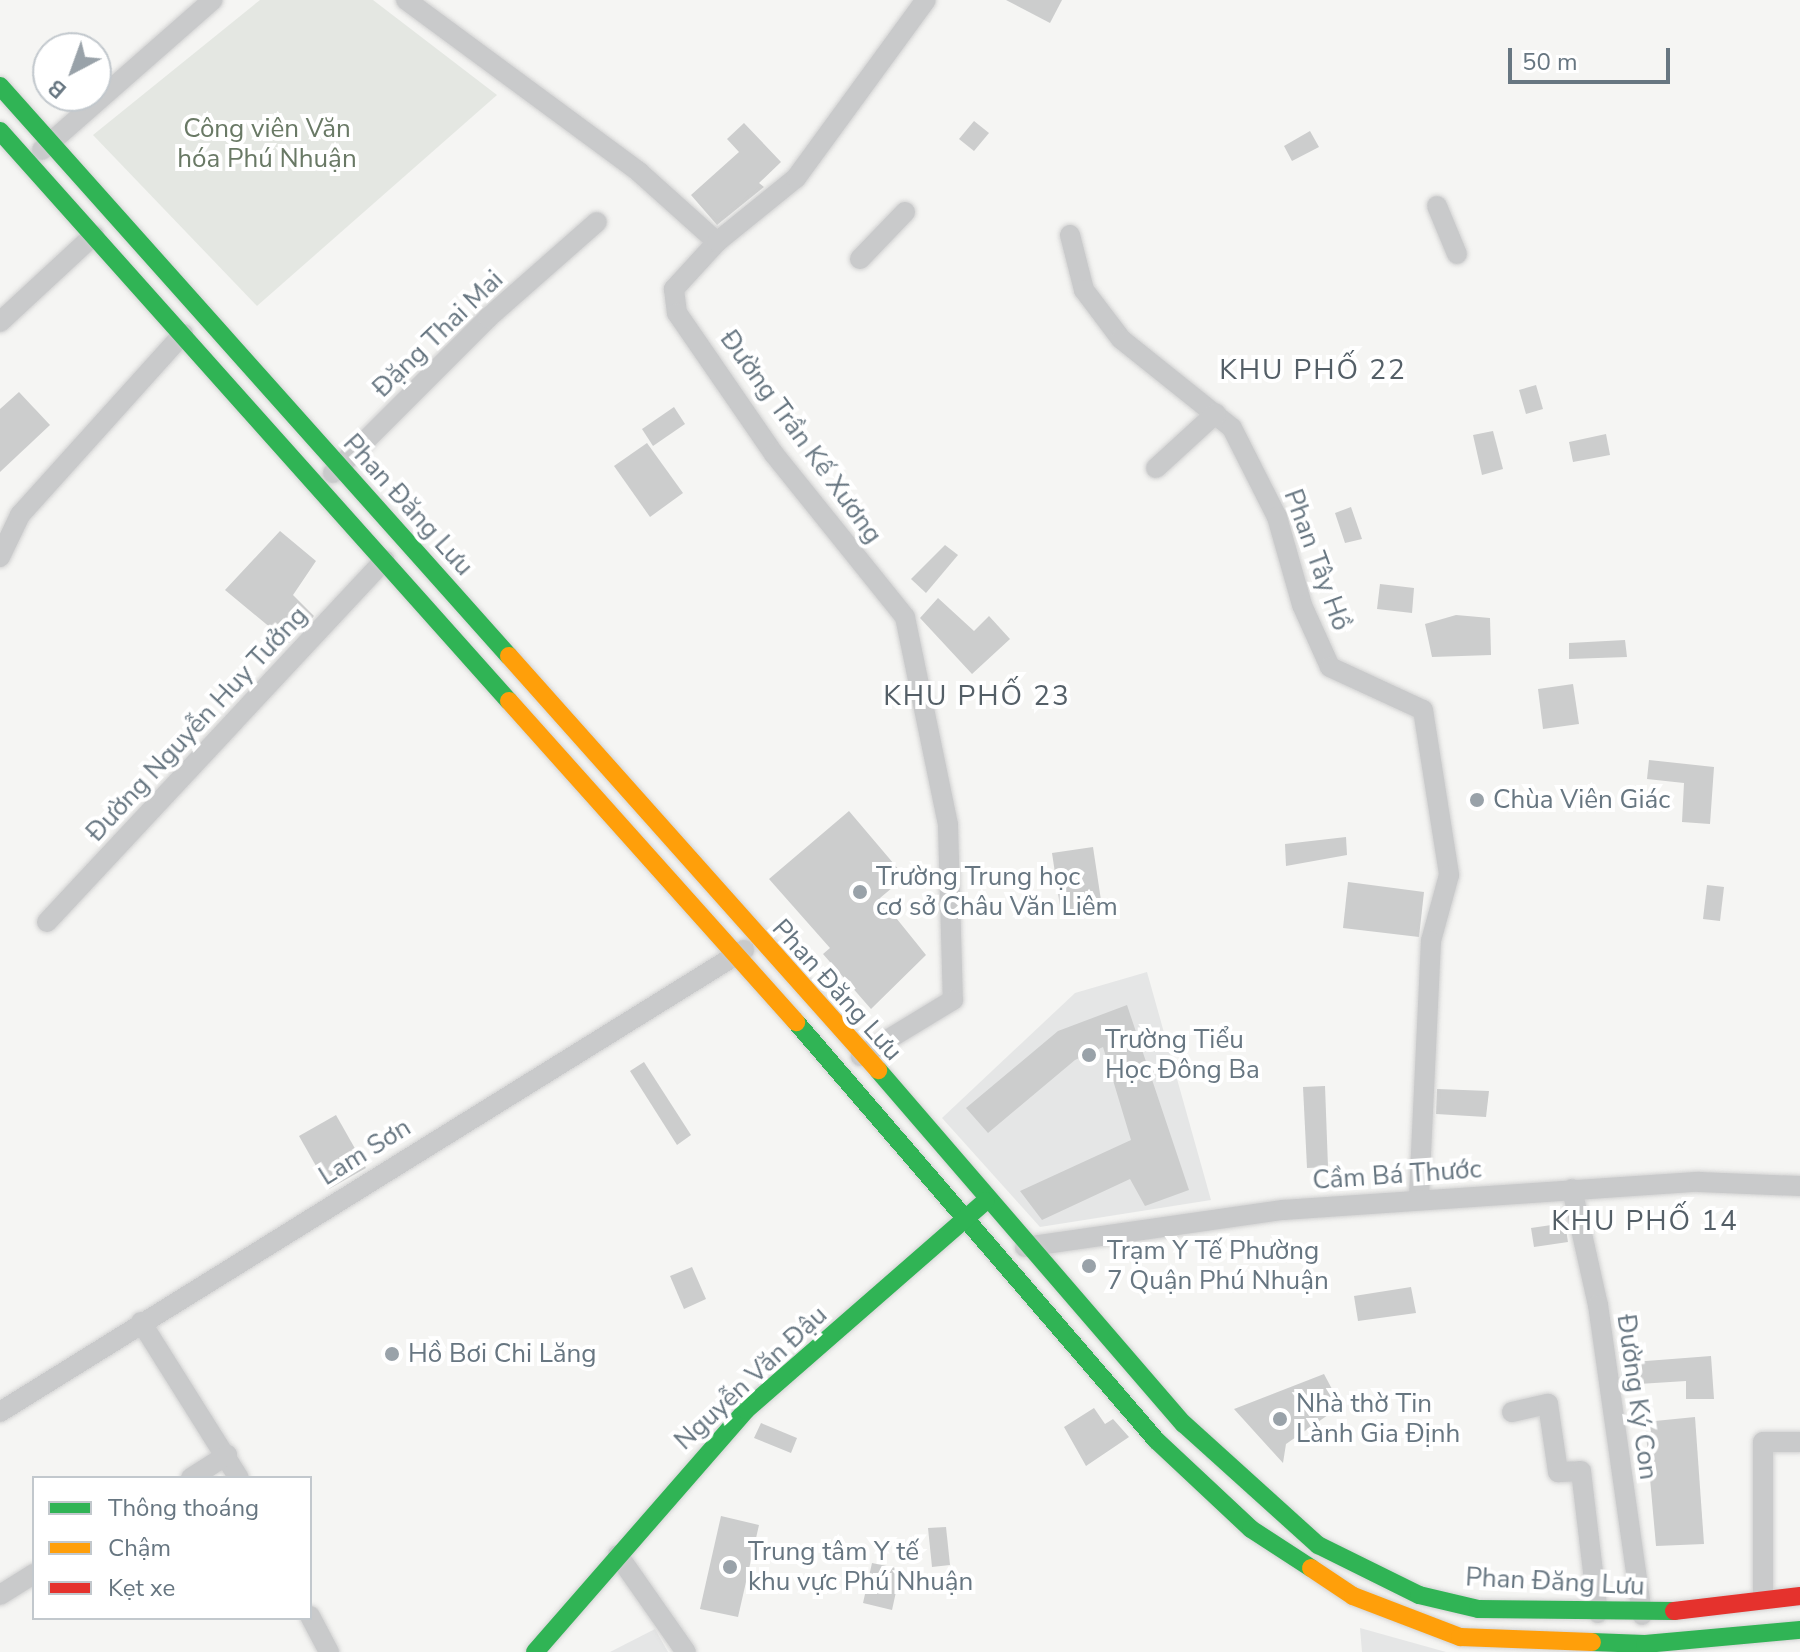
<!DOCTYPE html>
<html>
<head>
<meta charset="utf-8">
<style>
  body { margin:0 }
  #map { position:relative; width:1800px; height:1652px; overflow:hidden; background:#f5f5f3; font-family:"Nunito Sans",sans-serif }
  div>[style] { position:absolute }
  .built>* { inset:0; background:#e5e6e6 }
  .green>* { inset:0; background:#e4e7e2 }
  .building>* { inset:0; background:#cccdcd }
  .roads { filter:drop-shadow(0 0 2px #d2d2d2) drop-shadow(0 0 2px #d2d2d2) }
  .street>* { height:20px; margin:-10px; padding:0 10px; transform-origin:10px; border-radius:10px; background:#c9cacb }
  .fast>* { height:18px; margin:-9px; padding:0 9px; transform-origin:9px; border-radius:9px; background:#30b455 }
  .slow>* { height:18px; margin:-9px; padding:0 9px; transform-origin:9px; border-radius:9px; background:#ff9f0a }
  .jam>* { height:18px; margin:-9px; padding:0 9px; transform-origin:9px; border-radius:9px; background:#e5322d }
  .dots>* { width:22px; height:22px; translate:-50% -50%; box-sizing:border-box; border:4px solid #fff; border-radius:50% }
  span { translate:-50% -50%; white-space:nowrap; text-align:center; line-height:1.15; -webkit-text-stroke:8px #fff; paint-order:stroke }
  .park-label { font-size:26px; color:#697965 }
  .street-label { font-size:26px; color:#677681 }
  .poi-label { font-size:26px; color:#677681 }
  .left { translate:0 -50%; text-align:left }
  .neighbourhood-label { font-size:28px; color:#545f67; letter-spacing:2px }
  .legend { position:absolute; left:32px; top:1476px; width:280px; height:144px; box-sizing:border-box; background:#fff; border:2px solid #c2c8cd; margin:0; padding:10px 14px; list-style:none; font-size:24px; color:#677681 }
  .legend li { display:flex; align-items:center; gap:16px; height:40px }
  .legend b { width:40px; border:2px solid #c2c8cd }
  .north { position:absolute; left:32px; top:32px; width:80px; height:80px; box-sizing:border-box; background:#fff; border:2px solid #c2c8cd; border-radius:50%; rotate:221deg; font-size:22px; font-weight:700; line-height:32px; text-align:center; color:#677681 }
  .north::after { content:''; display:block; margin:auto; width:28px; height:36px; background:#99a2a9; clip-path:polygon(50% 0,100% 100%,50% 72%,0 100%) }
  .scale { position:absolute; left:1508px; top:48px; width:162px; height:36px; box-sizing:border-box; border:4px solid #677681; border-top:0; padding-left:10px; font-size:24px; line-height:28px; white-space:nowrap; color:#677681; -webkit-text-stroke:6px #fff; paint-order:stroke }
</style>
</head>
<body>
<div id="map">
  <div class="built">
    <div style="clip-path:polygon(1147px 972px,1211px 1200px,1040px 1227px,942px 1118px,1075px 993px)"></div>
    <div style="clip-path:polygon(1360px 1628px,1446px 1652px,1362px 1652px)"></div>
    <div style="clip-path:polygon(655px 1629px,668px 1652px,610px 1652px)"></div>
  </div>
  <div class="green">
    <div style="clip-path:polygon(260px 0,373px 0,497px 95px,257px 306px,93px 135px)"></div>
  </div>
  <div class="building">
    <div style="clip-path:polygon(1006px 0,1062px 0,1050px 23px)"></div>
    <div style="clip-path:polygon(974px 121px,989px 133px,974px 151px,959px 139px)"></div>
    <div style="clip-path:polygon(744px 123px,781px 162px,759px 183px,764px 187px,717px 225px,691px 195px,739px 152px,727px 139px)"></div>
    <div style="clip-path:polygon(1310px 131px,1319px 147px,1292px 161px,1284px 146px)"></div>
    <div style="clip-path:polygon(1536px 385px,1543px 409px,1526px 414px,1519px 390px)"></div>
    <div style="clip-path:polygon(19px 392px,50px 425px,0 472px,0 409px)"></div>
    <div style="clip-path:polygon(674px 407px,685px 424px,653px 446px,642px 429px)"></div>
    <div style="clip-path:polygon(1493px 431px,1503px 469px,1482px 475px,1473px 435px)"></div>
    <div style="clip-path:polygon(1606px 434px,1610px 455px,1573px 462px,1569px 442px)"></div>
    <div style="clip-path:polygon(647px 443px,683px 493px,650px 517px,614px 466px)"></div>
    <div style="clip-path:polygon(1351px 507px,1362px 539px,1345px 543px,1335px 513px)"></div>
    <div style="clip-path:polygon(280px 531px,316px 561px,293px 595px,314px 616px,289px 643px,225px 590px)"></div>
    <div style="clip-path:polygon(945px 545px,958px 555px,926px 593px,911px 579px)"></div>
    <div style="clip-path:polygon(1380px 584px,1414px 588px,1412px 613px,1377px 609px)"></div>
    <div style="clip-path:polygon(938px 598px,974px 631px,989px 616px,1010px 639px,972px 674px,920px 618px)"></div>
    <div style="clip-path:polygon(1456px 615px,1490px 618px,1491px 655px,1432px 657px,1425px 624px)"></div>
    <div style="clip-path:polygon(1625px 640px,1627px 657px,1569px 659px,1569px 643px)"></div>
    <div style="clip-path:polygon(1573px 684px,1579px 724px,1543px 729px,1538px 689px)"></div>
    <div style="clip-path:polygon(1649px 760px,1714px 767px,1710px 824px,1682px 822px,1684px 783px,1647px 779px)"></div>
    <div style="clip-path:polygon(849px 811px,905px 877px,880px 898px,926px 955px,871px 1009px,823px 954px,830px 948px,769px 879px)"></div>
    <div style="clip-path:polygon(1346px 837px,1347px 855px,1286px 866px,1285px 844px)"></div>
    <div style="clip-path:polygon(1093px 847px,1102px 907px,1061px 913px,1052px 853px)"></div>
    <div style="clip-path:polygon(1348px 882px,1424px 892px,1419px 937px,1343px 928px)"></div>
    <div style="clip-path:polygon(1707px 885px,1724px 887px,1720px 921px,1703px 919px)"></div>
    <div style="clip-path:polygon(1127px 1005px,1189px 1190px,1145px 1206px,1130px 1179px,1042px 1220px,1020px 1191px,1131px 1140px,1103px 1047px,1075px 1060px,988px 1133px,966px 1108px,1058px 1031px)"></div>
    <div style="clip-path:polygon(644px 1062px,691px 1135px,677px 1145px,630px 1071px)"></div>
    <div style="clip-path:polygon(1325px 1086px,1328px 1167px,1307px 1168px,1303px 1087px)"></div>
    <div style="clip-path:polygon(1437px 1089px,1489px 1091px,1486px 1117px,1436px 1114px)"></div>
    <div style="clip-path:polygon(336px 1115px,366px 1168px,329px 1189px,299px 1136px)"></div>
    <div style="clip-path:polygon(1565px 1223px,1568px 1242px,1534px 1247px,1531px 1228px)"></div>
    <div style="clip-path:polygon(692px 1267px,706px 1299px,684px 1309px,670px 1276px)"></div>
    <div style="clip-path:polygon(1411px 1287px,1416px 1313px,1358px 1321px,1354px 1296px)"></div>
    <div style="clip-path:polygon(1711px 1356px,1714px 1399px,1686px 1399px,1686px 1381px,1623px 1385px,1620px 1363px)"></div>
    <div style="clip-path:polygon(1324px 1374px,1341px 1406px,1286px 1444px,1283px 1463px,1234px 1409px)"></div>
    <div style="clip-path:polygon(1094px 1408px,1105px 1424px,1113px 1419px,1129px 1437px,1086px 1466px,1064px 1427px)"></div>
    <div style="clip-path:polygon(1695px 1417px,1704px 1544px,1656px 1546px,1645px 1422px)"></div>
    <div style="clip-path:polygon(761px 1423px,797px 1438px,791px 1453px,754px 1438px)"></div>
    <div style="clip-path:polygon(721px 1516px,759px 1525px,738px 1617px,700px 1609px)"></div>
    <div style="clip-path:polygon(946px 1527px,950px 1565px,932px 1567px,928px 1528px)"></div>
    <div style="clip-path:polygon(872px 1563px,901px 1569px,892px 1610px,863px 1603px)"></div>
  </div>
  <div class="roads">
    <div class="street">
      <div style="left:406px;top:0;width:290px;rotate:36.4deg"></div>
      <div style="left:639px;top:172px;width:105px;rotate:41.9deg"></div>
      <div style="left:717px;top:242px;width:64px;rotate:132.5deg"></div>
      <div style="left:674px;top:289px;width:24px;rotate:83deg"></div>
      <div style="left:677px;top:313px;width:171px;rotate:55.5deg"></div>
      <div style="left:774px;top:454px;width:209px;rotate:51.2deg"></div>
      <div style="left:905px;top:617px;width:212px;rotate:78.3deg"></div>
      <div style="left:948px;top:825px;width:175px;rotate:88.4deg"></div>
      <div style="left:953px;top:1000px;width:108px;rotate:148.7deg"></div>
      <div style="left:42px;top:150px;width:227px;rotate:-41.3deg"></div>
      <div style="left:1437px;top:206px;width:52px;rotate:67.4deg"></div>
      <div style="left:1070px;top:235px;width:57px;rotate:75.7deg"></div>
      <div style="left:1084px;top:290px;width:61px;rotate:52.9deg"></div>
      <div style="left:1121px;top:339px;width:142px;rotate:38.7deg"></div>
      <div style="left:1232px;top:428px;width:100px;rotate:63.2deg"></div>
      <div style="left:1277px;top:517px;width:91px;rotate:74.1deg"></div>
      <div style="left:1302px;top:605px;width:68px;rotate:65.7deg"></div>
      <div style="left:1330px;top:667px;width:102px;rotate:24.8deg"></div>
      <div style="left:1423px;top:710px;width:167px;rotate:81deg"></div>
      <div style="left:1449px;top:875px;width:68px;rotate:105.3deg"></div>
      <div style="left:1431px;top:941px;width:259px;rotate:92.7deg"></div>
      <div style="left:717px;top:242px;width:102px;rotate:-39deg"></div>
      <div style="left:796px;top:178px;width:220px;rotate:-53.9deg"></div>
      <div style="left:860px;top:259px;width:65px;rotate:-46.2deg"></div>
      <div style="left:0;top:322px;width:128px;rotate:-42.8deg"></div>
      <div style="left:1156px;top:468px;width:81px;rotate:-42.5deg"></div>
      <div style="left:333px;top:473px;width:219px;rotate:-45deg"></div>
      <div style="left:488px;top:318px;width:145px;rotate:-41.4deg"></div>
      <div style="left:0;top:557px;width:47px;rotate:-64.5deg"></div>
      <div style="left:20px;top:515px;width:244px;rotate:-48deg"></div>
      <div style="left:47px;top:922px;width:495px;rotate:-47deg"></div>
      <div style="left:1572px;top:1189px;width:119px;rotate:77.4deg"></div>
      <div style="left:1598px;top:1305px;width:313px;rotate:81.9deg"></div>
      <div style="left:1025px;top:1247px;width:261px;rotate:-8.2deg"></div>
      <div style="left:1283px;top:1210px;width:417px;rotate:-3.9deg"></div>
      <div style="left:1699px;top:1182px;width:101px;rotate:2.3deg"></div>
      <div style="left:141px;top:1322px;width:184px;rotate:57.9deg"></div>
      <div style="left:0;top:1412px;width:876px;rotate:-31.84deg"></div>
      <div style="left:1512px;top:1412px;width:37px;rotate:-13deg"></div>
      <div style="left:1548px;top:1404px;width:69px;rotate:81.6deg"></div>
      <div style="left:1558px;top:1472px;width:23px;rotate:-2deg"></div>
      <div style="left:1581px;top:1471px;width:143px;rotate:83.2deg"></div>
      <div style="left:191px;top:1478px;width:43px;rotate:-32.6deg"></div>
      <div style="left:618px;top:1555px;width:118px;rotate:55deg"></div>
      <div style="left:0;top:1595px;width:40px;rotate:-32deg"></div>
      <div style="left:1763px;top:1599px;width:157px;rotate:-90deg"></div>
      <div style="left:1763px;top:1442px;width:37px"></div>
      <div style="left:310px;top:1616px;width:41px;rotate:62.2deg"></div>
    </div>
    <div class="fast">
      <div style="left:0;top:86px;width:764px;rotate:48.24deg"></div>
      <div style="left:0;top:131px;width:764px;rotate:48.24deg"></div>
      <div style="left:796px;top:1022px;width:552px;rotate:49.26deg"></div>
      <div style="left:1156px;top:1440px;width:130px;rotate:43.1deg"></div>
      <div style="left:1251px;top:1529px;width:72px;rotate:33deg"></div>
      <div style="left:878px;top:1070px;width:468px;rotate:49.2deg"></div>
      <div style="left:1184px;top:1424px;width:181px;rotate:42.1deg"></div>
      <div style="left:1318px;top:1545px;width:113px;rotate:26.3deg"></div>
      <div style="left:1419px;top:1595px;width:61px;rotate:13.3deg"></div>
      <div style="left:1478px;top:1609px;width:196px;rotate:0.6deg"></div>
      <div style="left:1592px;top:1642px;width:53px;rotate:2.2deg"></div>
      <div style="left:1645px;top:1644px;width:156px;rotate:-5.2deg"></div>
      <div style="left:535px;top:1652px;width:321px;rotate:-48.9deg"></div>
      <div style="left:746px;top:1410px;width:318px;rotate:-41.1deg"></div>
    </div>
    <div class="slow">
      <div style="left:509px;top:656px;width:555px;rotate:48.29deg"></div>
      <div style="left:509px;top:701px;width:431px;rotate:48.2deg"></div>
      <div style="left:1311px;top:1568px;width:50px;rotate:33.7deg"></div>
      <div style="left:1353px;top:1596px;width:115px;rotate:21deg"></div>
      <div style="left:1460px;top:1637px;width:132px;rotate:2.2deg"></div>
    </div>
    <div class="jam">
      <div style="left:1674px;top:1611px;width:127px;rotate:-6.8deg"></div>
    </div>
  </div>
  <div class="dots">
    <div style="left:1477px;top:800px;background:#99a2a9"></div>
    <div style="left:860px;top:892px;background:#99a2a9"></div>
    <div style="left:1089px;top:1055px;background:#99a2a9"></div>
    <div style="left:1089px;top:1266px;background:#99a2a9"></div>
    <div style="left:392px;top:1354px;background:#99a2a9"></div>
    <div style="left:1280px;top:1419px;background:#99a2a9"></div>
    <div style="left:730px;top:1567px;background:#99a2a9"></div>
  </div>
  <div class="park-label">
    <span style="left:267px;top:144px">Công viên Văn<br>hóa Phú Nhuận</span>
  </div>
  <div class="street-label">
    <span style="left:438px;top:334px;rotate:-44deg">Đặng Thai Mai</span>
    <span style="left:801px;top:437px;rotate:54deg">Đường Trần Kế Xương</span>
    <span style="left:408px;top:505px;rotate:48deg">Phan Đăng Lưu</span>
    <span style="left:1317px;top:560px;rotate:70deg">Phan Tây Hồ</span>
    <span style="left:197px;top:724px;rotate:-47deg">Đường Nguyễn Huy Tưởng</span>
    <span style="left:837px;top:990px;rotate:48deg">Phan Đăng Lưu</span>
    <span style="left:365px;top:1152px;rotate:-32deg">Lam Sơn</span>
    <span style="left:1397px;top:1175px;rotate:-4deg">Cầm Bá Thước</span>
    <span style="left:751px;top:1378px;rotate:-43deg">Nguyễn Văn Đậu</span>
    <span style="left:1637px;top:1397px;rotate:82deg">Đường Ký Con</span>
    <span style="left:1555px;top:1582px;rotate:3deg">Phan Đăng Lưu</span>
  </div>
  <div class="poi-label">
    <span class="left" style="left:1493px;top:800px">Chùa Viên Giác</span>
    <span class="left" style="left:876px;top:892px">Trường Trung học<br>cơ sở Châu Văn Liêm</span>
    <span class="left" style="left:1105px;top:1055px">Trường Tiểu<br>Học Đông Ba</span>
    <span class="left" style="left:1107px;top:1266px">Trạm Y Tế Phường<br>7 Quận Phú Nhuận</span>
    <span class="left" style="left:408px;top:1354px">Hồ Bơi Chi Lăng</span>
    <span class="left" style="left:1296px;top:1419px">Nhà thờ Tin<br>Lành Gia Định</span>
    <span class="left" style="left:748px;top:1567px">Trung tâm Y tế<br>khu vực Phú Nhuận</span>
  </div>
  <div class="neighbourhood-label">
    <span style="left:1313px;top:370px">KHU PHỐ 22</span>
    <span style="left:977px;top:696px">KHU PHỐ 23</span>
    <span style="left:1645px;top:1221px">KHU PHỐ 14</span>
  </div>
  <ul class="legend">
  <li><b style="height:10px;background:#30b455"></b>Thông thoáng</li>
  <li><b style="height:10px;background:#ff9f0a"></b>Chậm</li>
  <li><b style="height:10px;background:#e5322d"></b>Kẹt xe</li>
  </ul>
  <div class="north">B</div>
  <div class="scale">50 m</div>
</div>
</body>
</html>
